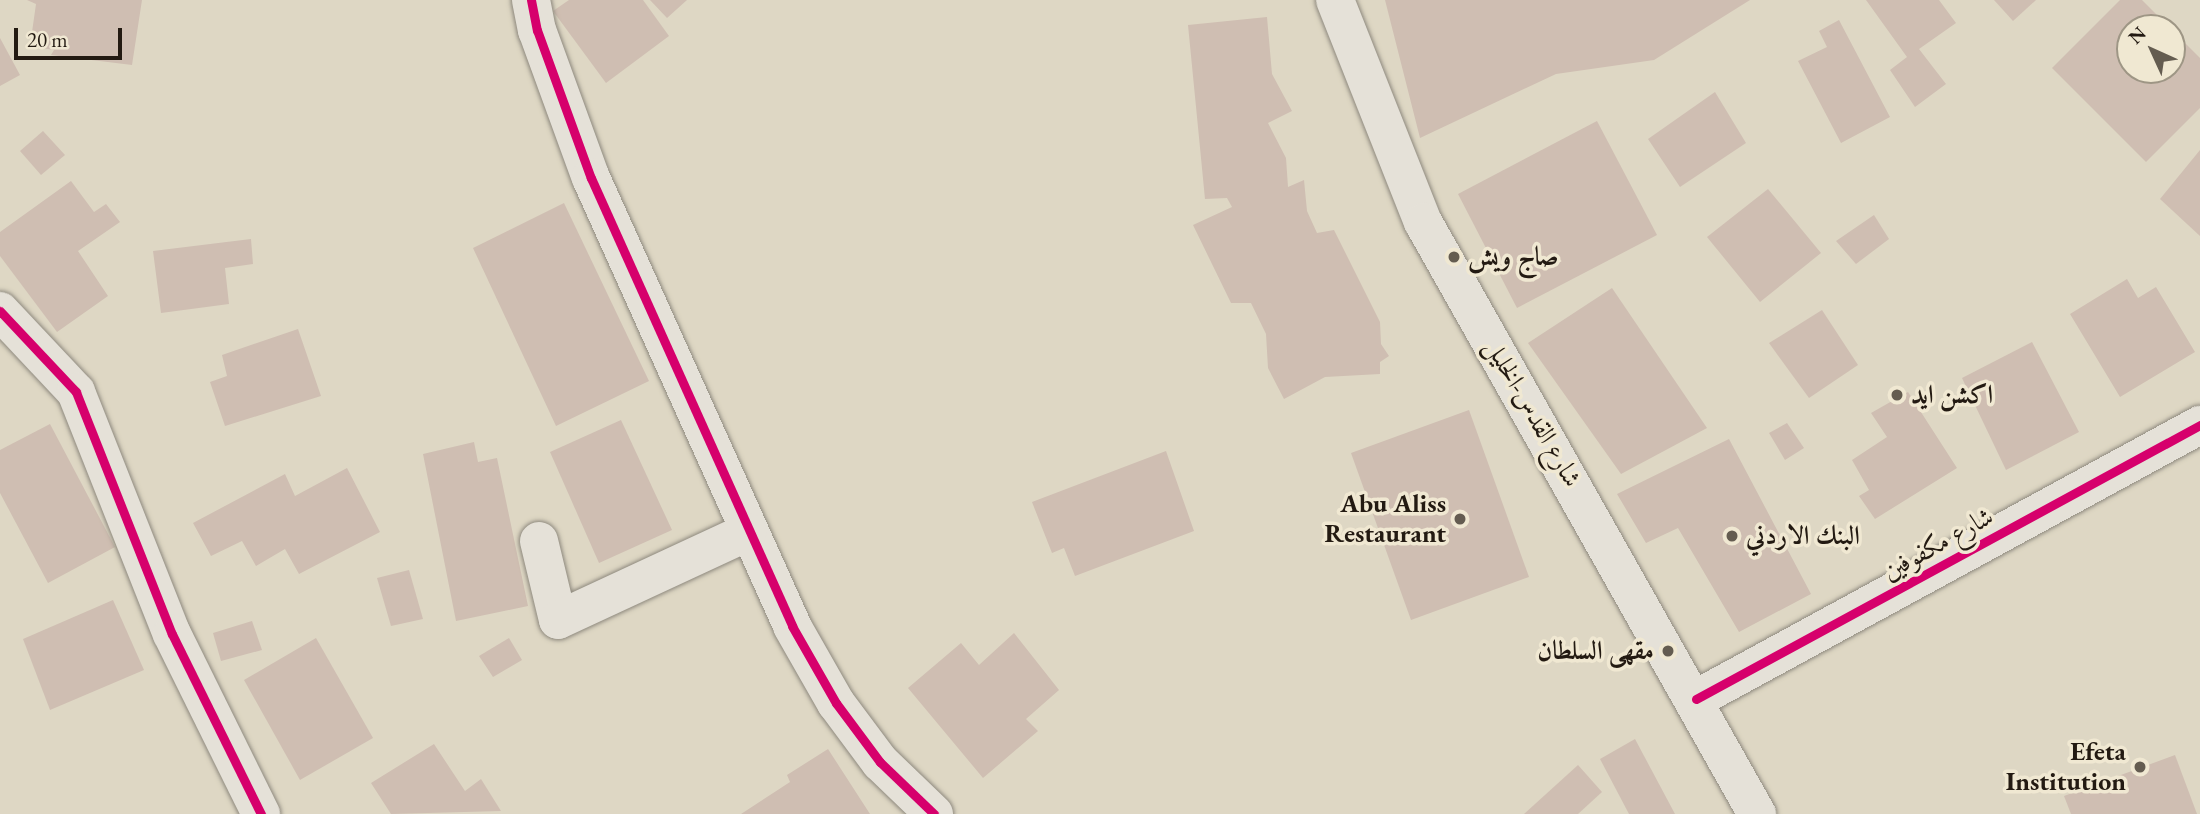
<!DOCTYPE html>
<html>
<head>
<meta charset="utf-8">
<style>
  body { margin:0 }
  #map { position:relative; width:2200px; height:814px; overflow:hidden; background:#ded7c4; font-family:"EB Garamond",Amiri,serif }
  div>[style] { position:absolute }
  .building>* { inset:0; background:#cfbeb2 }
  .roads { filter:drop-shadow(0 0 2px #8e897e) drop-shadow(0 0 2px #8e897e) }
  .street>* { height:38px; margin:-19px; padding:0 19px; transform-origin:19px; border-radius:19px; background:#e5e1d8 }
  .secondary>* { height:38px; margin:-19px; padding:0 19px; transform-origin:19px; border-radius:19px; background:#e5e1d8 }
  .cycleway>* { height:9px; margin:-4.5px; padding:0 4.5px; transform-origin:4.5px; border-radius:4.5px; background:#d6006c }
  .dots>* { width:19px; height:19px; translate:-50% -50%; box-sizing:border-box; border:4px solid #f0e8d2; border-radius:50% }
  span { translate:-50% -50%; white-space:nowrap; text-align:center; line-height:1.15; -webkit-text-stroke:7px #f0e8d2; paint-order:stroke }
  .poi-label { font-size:26px; color:#231a12; font-weight:700 }
  .left { translate:0 -50%; text-align:left }
  .right { translate:-100% -50%; text-align:right }
  .street-label { font-size:26px; color:#231a12 }
  .north { position:absolute; left:2116px; top:14px; width:70px; height:70px; box-sizing:border-box; background:#f0e8d2; border:2px solid #9e9685; border-radius:50%; rotate:315deg; font-size:19px; font-weight:700; line-height:28px; text-align:center; color:#231a12 }
  .north::after { content:''; display:block; margin:auto; width:24px; height:32px; background:#645c50; clip-path:polygon(50% 0,100% 100%,50% 72%,0 100%) }
  .scale { position:absolute; left:14px; top:28px; width:108px; height:32px; box-sizing:border-box; border:4px solid #231a12; border-top:0; padding-left:9px; font-size:21px; line-height:24px; white-space:nowrap; color:#231a12; -webkit-text-stroke:5px #f0e8d2; paint-order:stroke }
</style>
</head>
<body>
<div id="map">
  <div class="building">
    <div style="clip-path:polygon(27px 0,142px 0,132px 65px,51px 55px,54px 50px,30px 46px,36px 4px)"></div>
    <div style="clip-path:polygon(569px 0,643px 0,669px 36px,606px 83px,553px 11px)"></div>
    <div style="clip-path:polygon(650px 0,687px 0,667px 18px)"></div>
    <div style="clip-path:polygon(1385px 0,1750px 0,1654px 60px,1556px 74px,1420px 138px)"></div>
    <div style="clip-path:polygon(1866px 0,1939px 0,1956px 23px,1919px 49px,1946px 84px,1915px 107px,1890px 70px,1907px 57px)"></div>
    <div style="clip-path:polygon(1994px 0,2036px 0,2013px 21px)"></div>
    <div style="clip-path:polygon(2120px 0,2142px 0,2170px 28px,2130px 28px,2130px 70px,2172px 70px,2172px 30px,2200px 58px,2200px 108px,2146px 162px,2052px 68px)"></div>
    <div style="clip-path:polygon(1267px 17px,1272px 74px,1292px 111px,1268px 123px,1286px 158px,1288px 187px,1304px 180px,1307px 211px,1317px 233px,1334px 230px,1380px 322px,1381px 344px,1389px 356px,1380px 362px,1380px 374px,1325px 377px,1284px 399px,1268px 368px,1266px 334px,1251px 303px,1231px 303px,1193px 225px,1232px 207px,1227px 198px,1205px 199px,1188px 25px)"></div>
    <div style="clip-path:polygon(1839px 20px,1890px 117px,1841px 143px,1798px 61px,1827px 47px,1819px 31px)"></div>
    <div style="clip-path:polygon(0 38px,20px 75px,0 86px)"></div>
    <div style="clip-path:polygon(1715px 92px,1746px 143px,1680px 187px,1648px 139px)"></div>
    <div style="clip-path:polygon(1597px 121px,1657px 235px,1517px 308px,1458px 194px)"></div>
    <div style="clip-path:polygon(43px 131px,65px 155px,41px 175px,20px 151px)"></div>
    <div style="clip-path:polygon(2200px 150px,2200px 236px,2160px 199px)"></div>
    <div style="clip-path:polygon(71px 181px,94px 212px,106px 204px,120px 222px,78px 251px,108px 296px,57px 332px,0 256px,0 232px)"></div>
    <div style="clip-path:polygon(1768px 189px,1821px 253px,1760px 302px,1707px 237px)"></div>
    <div style="clip-path:polygon(564px 203px,649px 381px,556px 426px,473px 248px)"></div>
    <div style="clip-path:polygon(1874px 215px,1889px 239px,1856px 264px,1836px 241px)"></div>
    <div style="clip-path:polygon(251px 239px,253px 264px,225px 268px,229px 304px,161px 313px,153px 251px)"></div>
    <div style="clip-path:polygon(2127px 279px,2138px 298px,2156px 287px,2195px 352px,2120px 397px,2070px 314px)"></div>
    <div style="clip-path:polygon(1612px 288px,1707px 428px,1621px 474px,1528px 343px)"></div>
    <div style="clip-path:polygon(1822px 310px,1858px 365px,1809px 398px,1769px 343px)"></div>
    <div style="clip-path:polygon(298px 329px,321px 396px,225px 426px,210px 382px,227px 376px,222px 355px)"></div>
    <div style="clip-path:polygon(2032px 342px,2079px 432px,2006px 470px,1962px 378px)"></div>
    <div style="clip-path:polygon(1908px 392px,1957px 468px,1875px 519px,1859px 496px,1869px 490px,1852px 460px,1887px 437px,1871px 413px)"></div>
    <div style="clip-path:polygon(1469px 410px,1529px 577px,1411px 620px,1351px 453px)"></div>
    <div style="clip-path:polygon(621px 420px,672px 530px,599px 563px,550px 452px)"></div>
    <div style="clip-path:polygon(1787px 423px,1804px 448px,1785px 460px,1769px 433px)"></div>
    <div style="clip-path:polygon(50px 424px,115px 547px,48px 583px,0 493px,0 450px)"></div>
    <div style="clip-path:polygon(1729px 439px,1811px 594px,1739px 632px,1678px 528px,1646px 543px,1617px 494px)"></div>
    <div style="clip-path:polygon(474px 442px,478px 462px,497px 458px,528px 606px,456px 621px,423px 454px)"></div>
    <div style="clip-path:polygon(1166px 451px,1194px 531px,1075px 576px,1064px 548px,1052px 553px,1032px 502px)"></div>
    <div style="clip-path:polygon(347px 468px,380px 532px,299px 574px,285px 549px,256px 566px,242px 541px,211px 556px,193px 523px,285px 474px,295px 496px)"></div>
    <div style="clip-path:polygon(409px 570px,423px 619px,391px 626px,377px 578px)"></div>
    <div style="clip-path:polygon(113px 600px,144px 670px,50px 710px,23px 639px)"></div>
    <div style="clip-path:polygon(252px 621px,262px 650px,221px 661px,213px 633px)"></div>
    <div style="clip-path:polygon(1014px 633px,1059px 690px,1026px 719px,1038px 731px,983px 778px,908px 688px,961px 643px,979px 665px)"></div>
    <div style="clip-path:polygon(316px 638px,373px 738px,300px 780px,244px 680px)"></div>
    <div style="clip-path:polygon(509px 638px,522px 660px,493px 677px,479px 656px)"></div>
    <div style="clip-path:polygon(1635px 739px,1675px 814px,1629px 814px,1600px 759px)"></div>
    <div style="clip-path:polygon(434px 744px,465px 791px,481px 779px,501px 811px,391px 814px,371px 783px)"></div>
    <div style="clip-path:polygon(828px 749px,870px 814px,741px 814px,790px 782px,787px 775px)"></div>
    <div style="clip-path:polygon(2175px 755px,2197px 814px,2071px 814px,2064px 796px)"></div>
    <div style="clip-path:polygon(1578px 765px,1602px 792px,1578px 814px,1524px 814px)"></div>
  </div>
  <div class="roads">
    <div class="street">
      <div style="left:531px;top:0;width:31px;rotate:79deg"></div>
      <div style="left:537px;top:30px;width:158px;rotate:70deg"></div>
      <div style="left:591px;top:178px;width:491px;rotate:65.8deg"></div>
      <div style="left:792px;top:626px;width:89px;rotate:60.3deg"></div>
      <div style="left:836px;top:703px;width:74px;rotate:53.3deg"></div>
      <div style="left:880px;top:762px;width:75px;rotate:43.9deg"></div>
      <div style="left:0;top:311px;width:111px;rotate:46.8deg"></div>
      <div style="left:76px;top:392px;width:260px;rotate:68.4deg"></div>
      <div style="left:172px;top:634px;width:201px;rotate:63.7deg"></div>
      <div style="left:539px;top:541px;width:81px;rotate:76.5deg"></div>
      <div style="left:558px;top:620px;width:209px;rotate:-24.9deg"></div>
      <div style="left:1696px;top:699px;width:574px;rotate:-28.53deg"></div>
    </div>
    <div class="secondary">
      <div style="left:1335px;top:0;width:239px;rotate:68.4deg"></div>
      <div style="left:1423px;top:222px;width:680px;rotate:60.57deg"></div>
    </div>
  </div>
  <div class="cycleway">
    <div style="left:531px;top:0;width:31px;rotate:79deg"></div>
    <div style="left:537px;top:30px;width:158px;rotate:70deg"></div>
    <div style="left:591px;top:178px;width:491px;rotate:65.8deg"></div>
    <div style="left:792px;top:626px;width:89px;rotate:60.3deg"></div>
    <div style="left:836px;top:703px;width:74px;rotate:53.3deg"></div>
    <div style="left:880px;top:762px;width:75px;rotate:43.9deg"></div>
    <div style="left:0;top:311px;width:111px;rotate:46.8deg"></div>
    <div style="left:76px;top:392px;width:260px;rotate:68.4deg"></div>
    <div style="left:172px;top:634px;width:201px;rotate:63.7deg"></div>
    <div style="left:1696px;top:699px;width:574px;rotate:-28.53deg"></div>
  </div>
  <div class="dots">
    <div style="left:1454px;top:257px;background:#645c50"></div>
    <div style="left:1897px;top:395px;background:#645c50"></div>
    <div style="left:1460px;top:519px;background:#645c50"></div>
    <div style="left:1732px;top:536px;background:#645c50"></div>
    <div style="left:1668px;top:651px;background:#645c50"></div>
    <div style="left:2140px;top:767px;background:#645c50"></div>
  </div>
  <div class="poi-label">
    <span class="left" style="left:1468px;top:257px">صاج ويش</span>
    <span class="left" style="left:1911px;top:395px">اكشن ايد</span>
    <span class="right" style="left:1446px;top:519px">Abu Aliss<br>Restaurant</span>
    <span class="left" style="left:1746px;top:536px">البنك الاردني</span>
    <span class="right" style="left:1654px;top:651px">مقهى السلطان</span>
    <span class="right" style="left:2126px;top:767px">Efeta<br>Institution</span>
  </div>
  <div class="street-label">
    <span style="left:1533px;top:413px;rotate:60deg">شارع القدس-الخليل</span>
    <span style="left:1938px;top:544px;rotate:-29deg">شارع مكفوفين</span>
  </div>
  <div class="north">N</div>
  <div class="scale">20 m</div>
</div>
</body>
</html>
